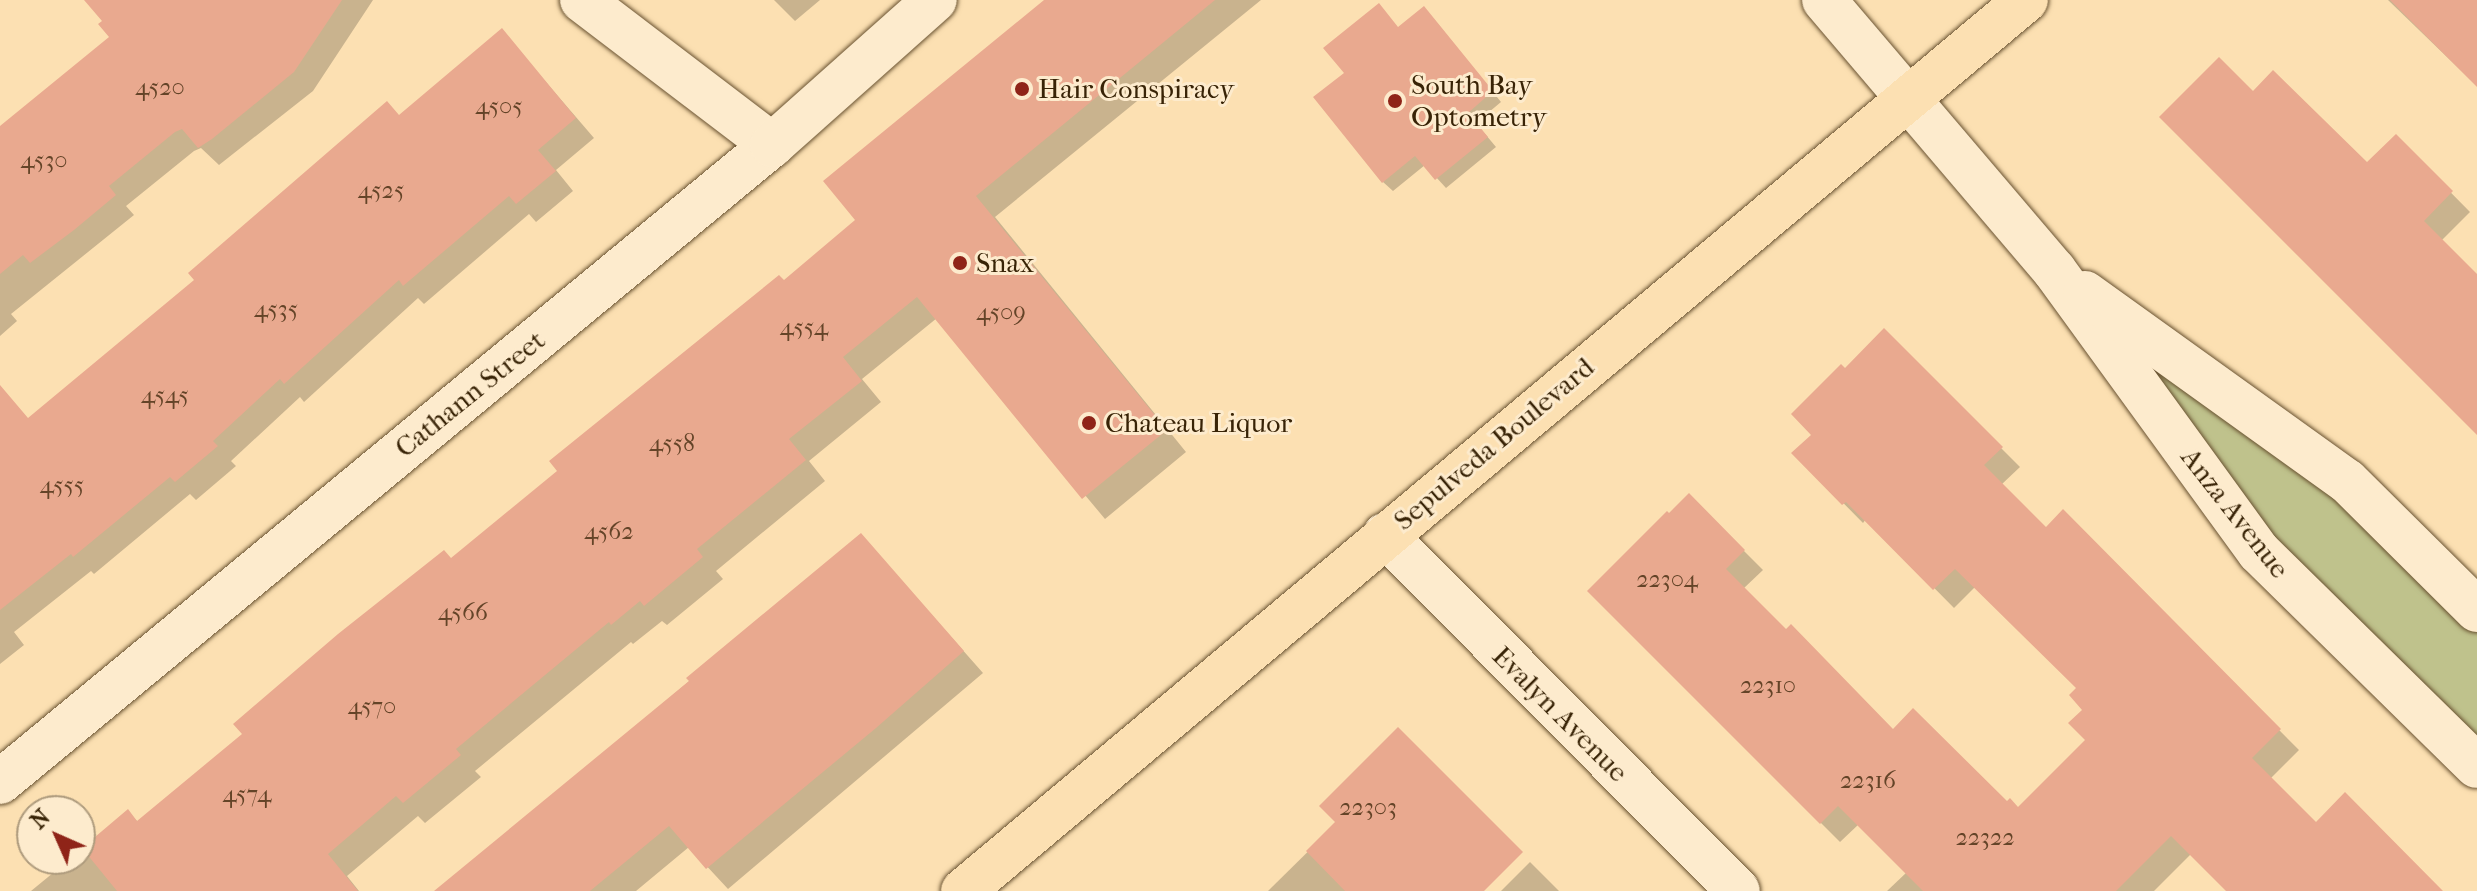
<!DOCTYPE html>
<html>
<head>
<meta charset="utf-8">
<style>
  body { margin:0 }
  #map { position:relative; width:2477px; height:891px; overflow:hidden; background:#fce0b2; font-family:"IM FELL French Canon",serif }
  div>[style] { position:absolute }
  .green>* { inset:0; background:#bfc28c }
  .shadow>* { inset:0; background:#0003 }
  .building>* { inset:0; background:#e9a98f }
  .roads { filter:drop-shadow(0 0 2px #695231) drop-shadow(0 0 2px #695231) }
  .street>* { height:44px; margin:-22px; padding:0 22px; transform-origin:22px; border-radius:22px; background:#fdebcd }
  .secondary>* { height:44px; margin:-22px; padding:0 22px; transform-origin:22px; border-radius:22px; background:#fdebcd }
  .primary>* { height:44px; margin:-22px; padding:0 22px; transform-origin:22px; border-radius:22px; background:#fce0b2 }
  .dots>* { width:22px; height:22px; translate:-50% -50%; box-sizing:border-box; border:4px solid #fdebcd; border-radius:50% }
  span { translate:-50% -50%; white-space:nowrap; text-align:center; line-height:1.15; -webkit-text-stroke:6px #fdebcd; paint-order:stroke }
  .number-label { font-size:24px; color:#644428 }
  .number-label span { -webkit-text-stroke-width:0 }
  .poi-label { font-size:28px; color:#382306 }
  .left { translate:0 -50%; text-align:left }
  .street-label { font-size:28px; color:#382306 }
  .north { position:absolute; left:16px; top:795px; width:80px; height:80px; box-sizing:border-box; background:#fdebcd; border:2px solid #ae9b7d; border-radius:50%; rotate:315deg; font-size:22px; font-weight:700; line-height:32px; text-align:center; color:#382306 }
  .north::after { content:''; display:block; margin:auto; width:28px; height:36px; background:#8f2418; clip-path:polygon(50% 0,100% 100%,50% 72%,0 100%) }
</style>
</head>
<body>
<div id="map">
  <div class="green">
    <div style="clip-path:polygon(2054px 271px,2477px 610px,2477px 767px,2259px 552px)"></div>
  </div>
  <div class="shadow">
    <div style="clip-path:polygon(114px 0,373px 0,313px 91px,219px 165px,201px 148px,194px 151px,126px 206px,134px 215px,11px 314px,17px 321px,0 336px,0 129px,112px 37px)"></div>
    <div style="clip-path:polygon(774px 0,820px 0,795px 21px)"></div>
    <div style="clip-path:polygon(1047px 0,1261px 0,995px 217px,1186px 452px,1105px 519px,937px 318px,862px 379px,881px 402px,809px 461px,825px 481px,716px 571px,723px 579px,667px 625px,662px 621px,633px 644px,631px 642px,475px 771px,481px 777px,425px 823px,418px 816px,347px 876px,359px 891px,31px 891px,70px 859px,80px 859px,80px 851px,128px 812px,138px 822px,857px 221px)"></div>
    <div style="clip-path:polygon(2388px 0,2477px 0,2477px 86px)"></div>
    <div style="clip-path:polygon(1433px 18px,1501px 102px,1476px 123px,1496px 147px,1446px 188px,1425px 165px,1393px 191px,1383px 182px,1399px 29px)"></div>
    <div style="clip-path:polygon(502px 31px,594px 138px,556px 170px,573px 191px,536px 222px,529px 214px,424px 304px,418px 298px,304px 402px,300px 397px,231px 461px,236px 466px,196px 500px,190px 494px,94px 574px,91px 571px,14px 632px,24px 645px,0 664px,0 426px,29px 420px)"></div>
    <div style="clip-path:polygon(2253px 94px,2367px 165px,2396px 137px,2470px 212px,2441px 241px,2477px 276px,2477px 432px)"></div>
    <div style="clip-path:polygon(1884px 331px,2020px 467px,2001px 485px,2046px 530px,2063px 512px,2299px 750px,2270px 779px,2316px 824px,2441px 891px,2230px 891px,2191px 854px,2154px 891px,1887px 891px,1907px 872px,1859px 824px,1840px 842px,1589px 591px,1689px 496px,1763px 570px,1743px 589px,1893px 731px,2019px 809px,2088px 740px,2079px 688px,1975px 587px,1954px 608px,1866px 519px,1863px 523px,1794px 453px,1814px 435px,1845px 371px)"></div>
    <div style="clip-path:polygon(861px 535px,983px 673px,728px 889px,689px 847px,636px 891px,437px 891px,532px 815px)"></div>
    <div style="clip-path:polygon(1338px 822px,1428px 891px,1268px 891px)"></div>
    <div style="clip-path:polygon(1530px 862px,1559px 891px,1501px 891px)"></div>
  </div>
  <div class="building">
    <div style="clip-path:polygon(84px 0,342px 0,294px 72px,212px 139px,198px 148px,182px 129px,175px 132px,109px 186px,116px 195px,74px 230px,30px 263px,23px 255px,0 274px,0 126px,109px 37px,98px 24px,102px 21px)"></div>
    <div style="clip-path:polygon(1044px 0,1215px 0,976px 196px,1167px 430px,1082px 499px,917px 297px,843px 357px,862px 381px,789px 439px,806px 460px,697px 549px,703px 557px,644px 606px,640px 601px,611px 625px,609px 622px,456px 749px,461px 755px,403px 803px,396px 796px,328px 854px,358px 891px,117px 891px,82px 848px,128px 809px,137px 821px,242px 734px,233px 724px,338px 634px,444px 550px,451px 558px,557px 471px,549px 461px,779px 275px,784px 280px,855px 220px,823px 181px)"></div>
    <div style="clip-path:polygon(2390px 0,2477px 0,2477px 87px)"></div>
    <div style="clip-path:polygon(1379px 3px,1398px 27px,1424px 6px,1493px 91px,1468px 113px,1488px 137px,1435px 180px,1415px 156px,1382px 183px,1313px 97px,1344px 73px,1323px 48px)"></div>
    <div style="clip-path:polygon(502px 28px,576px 118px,538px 150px,556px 171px,516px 204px,509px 196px,403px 286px,399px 280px,284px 384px,280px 379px,213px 441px,218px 446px,175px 482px,170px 477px,73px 557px,71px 554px,0 610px,0 385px,28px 418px,194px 280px,188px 273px,387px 101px,399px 115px)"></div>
    <div style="clip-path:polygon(2219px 57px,2253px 91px,2273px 70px,2367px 162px,2396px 134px,2453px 191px,2424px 221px,2477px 274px,2477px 435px,2159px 117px)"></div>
    <div style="clip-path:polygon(1884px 328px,2003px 447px,1984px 465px,2046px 527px,2063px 509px,2281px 729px,2252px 758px,2316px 822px,2345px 792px,2443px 891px,2226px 891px,2171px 836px,2116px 891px,1923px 891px,1838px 806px,1820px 824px,1587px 591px,1667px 511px,1669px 513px,1689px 493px,1745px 550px,1726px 569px,1786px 629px,1791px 624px,1893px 729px,1913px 708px,2007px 801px,2010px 798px,2018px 807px,2085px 740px,2068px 723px,2082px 710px,2069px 695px,2076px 688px,1955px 569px,1933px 590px,1846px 502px,1842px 505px,1791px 453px,1811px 435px,1791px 414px,1841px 364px,1845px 368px)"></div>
    <div style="clip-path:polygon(861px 533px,964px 651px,876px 728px,706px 869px,669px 826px,590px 891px,434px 891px,689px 681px,686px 678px)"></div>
    <div style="clip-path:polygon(1398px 727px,1523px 852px,1484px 891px,1345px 891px,1306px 851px,1335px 822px,1319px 806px)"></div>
  </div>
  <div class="roads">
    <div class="street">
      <div style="left:582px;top:0;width:239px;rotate:37.3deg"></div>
      <div style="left:1385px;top:535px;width:501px;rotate:45.24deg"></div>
      <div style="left:0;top:782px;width:1001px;rotate:-39.53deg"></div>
      <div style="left:772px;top:145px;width:218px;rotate:-41.7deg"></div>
    </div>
    <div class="secondary">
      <div style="left:1824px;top:0;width:355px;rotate:49.6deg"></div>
      <div style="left:2054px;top:270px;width:349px;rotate:54deg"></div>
      <div style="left:2259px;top:552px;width:305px;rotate:44.5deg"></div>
      <div style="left:2085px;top:293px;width:322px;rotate:35.7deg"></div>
      <div style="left:2347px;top:481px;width:183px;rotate:44.8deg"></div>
    </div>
    <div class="primary">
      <div style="left:963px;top:891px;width:1387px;rotate:-39.97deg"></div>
    </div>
  </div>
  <div class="dots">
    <div style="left:1022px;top:89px;background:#8f2418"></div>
    <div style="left:1395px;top:101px;background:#8f2418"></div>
    <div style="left:960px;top:263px;background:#8f2418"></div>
    <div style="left:1089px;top:423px;background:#8f2418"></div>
  </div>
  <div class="number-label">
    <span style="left:160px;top:88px">4520</span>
    <span style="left:499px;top:107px">4505</span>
    <span style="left:44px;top:161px">4530</span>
    <span style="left:381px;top:191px">4525</span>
    <span style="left:276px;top:310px">4535</span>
    <span style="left:1001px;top:313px">4509</span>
    <span style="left:804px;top:328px">4554</span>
    <span style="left:165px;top:396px">4545</span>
    <span style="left:672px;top:444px">4558</span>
    <span style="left:62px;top:486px">4555</span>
    <span style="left:609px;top:532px">4562</span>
    <span style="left:1667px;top:580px">22304</span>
    <span style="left:463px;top:613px">4566</span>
    <span style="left:1768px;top:686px">22310</span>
    <span style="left:372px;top:707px">4570</span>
    <span style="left:1868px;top:781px">22316</span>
    <span style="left:247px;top:795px">4574</span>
    <span style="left:1368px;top:808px">22303</span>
    <span style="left:1985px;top:838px">22322</span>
  </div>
  <div class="poi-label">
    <span class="left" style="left:1411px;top:101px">South Bay<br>Optometry</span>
    <span class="left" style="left:1038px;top:89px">Hair Conspiracy</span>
    <span class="left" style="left:976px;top:263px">Snax</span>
    <span class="left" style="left:1105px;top:423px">Chateau Liquor</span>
  </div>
  <div class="street-label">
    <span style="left:470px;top:394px;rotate:-39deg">Cathann Street</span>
    <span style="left:1494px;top:444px;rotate:-40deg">Sepulveda Boulevard</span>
    <span style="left:2235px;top:513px;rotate:52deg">Anza Avenue</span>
    <span style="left:1560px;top:714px;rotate:45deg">Evalyn Avenue</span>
  </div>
  <div class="north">N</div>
</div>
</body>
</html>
